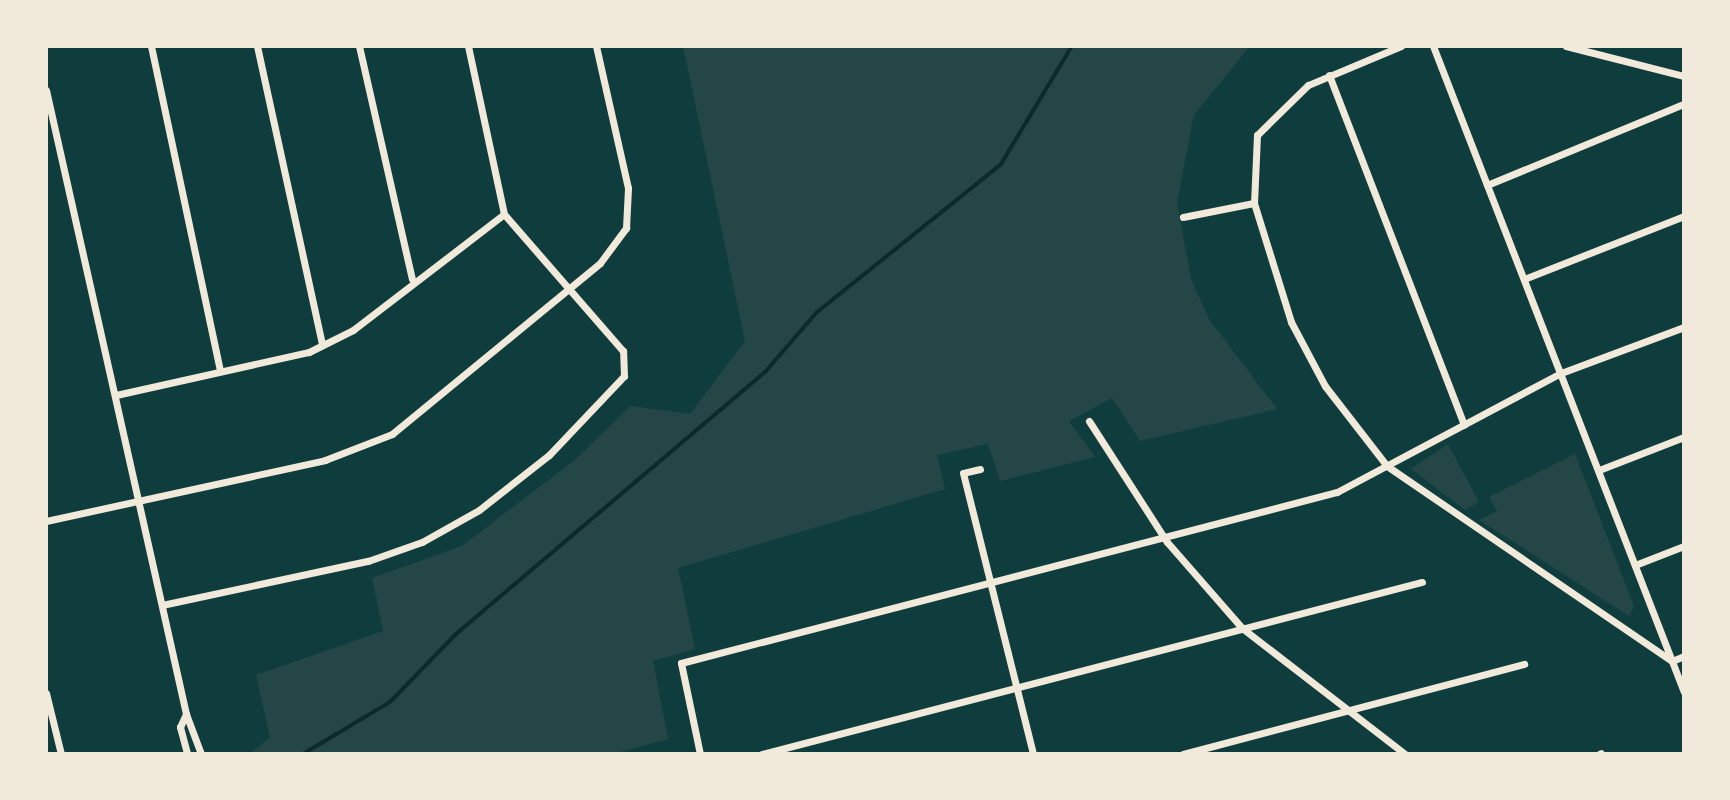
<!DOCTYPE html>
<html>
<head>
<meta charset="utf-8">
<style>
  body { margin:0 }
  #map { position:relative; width:1730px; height:800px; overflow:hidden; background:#0f3d3e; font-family:Raleway,sans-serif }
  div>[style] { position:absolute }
  .green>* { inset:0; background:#244646 }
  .stream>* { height:4px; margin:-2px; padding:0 2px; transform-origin:2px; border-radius:2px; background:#0a2a2b }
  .minor>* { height:7px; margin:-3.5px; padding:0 3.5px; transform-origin:3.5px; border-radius:3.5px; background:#f1e9da }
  span { translate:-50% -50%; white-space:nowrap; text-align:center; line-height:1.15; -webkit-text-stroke:6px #f1e9da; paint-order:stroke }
  .frame { position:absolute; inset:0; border:48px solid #f1e9da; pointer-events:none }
</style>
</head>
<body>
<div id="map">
  <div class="green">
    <div style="clip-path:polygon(683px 46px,1250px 46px,1194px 115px,1177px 202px,1191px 279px,1209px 319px,1277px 409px,1140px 441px,1112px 398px,1069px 421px,1095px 457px,1000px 481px,988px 444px,937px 455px,945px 489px,678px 568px,695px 649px,653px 661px,668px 739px,612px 754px,250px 754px,270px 737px,256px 675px,383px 631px,372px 578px,462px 546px,576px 459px,630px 406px,690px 414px,745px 341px)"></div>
    <div style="clip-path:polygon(1448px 444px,1479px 502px,1465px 510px,1411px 469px)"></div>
    <div style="clip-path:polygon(1575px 454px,1634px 606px,1629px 616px,1479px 520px,1497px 511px,1489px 497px)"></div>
  </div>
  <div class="stream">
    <div style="left:303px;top:754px;width:101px;rotate:-30.9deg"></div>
    <div style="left:390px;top:702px;width:95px;rotate:-45.9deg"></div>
    <div style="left:456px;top:634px;width:407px;rotate:-40.3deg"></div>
    <div style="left:766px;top:371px;width:77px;rotate:-49.2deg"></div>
    <div style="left:816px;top:313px;width:238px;rotate:-38.8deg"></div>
    <div style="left:1001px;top:164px;width:138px;rotate:-59deg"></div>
  </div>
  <div class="minor">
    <div style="left:151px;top:46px;width:332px;rotate:78deg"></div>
    <div style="left:257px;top:46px;width:306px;rotate:77.7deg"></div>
    <div style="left:359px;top:46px;width:239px;rotate:77.2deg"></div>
    <div style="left:1401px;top:46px;width:101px;rotate:157.2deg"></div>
    <div style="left:1308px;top:85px;width:71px;rotate:135.6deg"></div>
    <div style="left:1257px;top:135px;width:68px;rotate:92.5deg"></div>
    <div style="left:1254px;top:203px;width:125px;rotate:72.7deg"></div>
    <div style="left:1291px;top:322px;width:72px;rotate:62deg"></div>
    <div style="left:1325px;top:386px;width:101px;rotate:52.2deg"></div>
    <div style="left:1387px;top:466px;width:345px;rotate:34.4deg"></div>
    <div style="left:1672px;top:661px;width:13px;rotate:-23deg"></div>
    <div style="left:1433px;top:46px;width:693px;rotate:68.77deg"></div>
    <div style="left:1566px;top:46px;width:122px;rotate:14.3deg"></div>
    <div style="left:1329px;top:75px;width:375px;rotate:68.9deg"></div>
    <div style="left:46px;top:90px;width:640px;rotate:77.35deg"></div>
    <div style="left:186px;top:714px;width:43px;rotate:69.4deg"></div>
    <div style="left:1487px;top:185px;width:213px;rotate:-22.4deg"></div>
    <div style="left:1183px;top:217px;width:72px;rotate:-11.2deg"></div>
    <div style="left:1524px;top:279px;width:172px;rotate:-21.5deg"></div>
    <div style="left:116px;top:395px;width:198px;rotate:-12.6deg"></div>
    <div style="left:309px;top:352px;width:49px;rotate:-26.6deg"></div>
    <div style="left:353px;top:330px;width:190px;rotate:-37.5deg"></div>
    <div style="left:1089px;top:421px;width:144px;rotate:57.2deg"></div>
    <div style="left:1167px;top:542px;width:114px;rotate:48.9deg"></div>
    <div style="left:1242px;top:628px;width:206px;rotate:37.7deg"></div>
    <div style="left:980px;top:469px;width:17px;rotate:167deg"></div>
    <div style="left:963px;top:473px;width:290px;rotate:76deg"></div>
    <div style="left:1599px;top:470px;width:91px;rotate:-21.2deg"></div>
    <div style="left:46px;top:521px;width:286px;rotate:-12.3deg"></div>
    <div style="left:325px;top:460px;width:72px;rotate:-21.2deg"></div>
    <div style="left:392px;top:434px;width:269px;rotate:-39.4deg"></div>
    <div style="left:600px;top:263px;width:44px;rotate:-53.4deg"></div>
    <div style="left:626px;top:228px;width:40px;rotate:-87.1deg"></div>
    <div style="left:628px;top:188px;width:146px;rotate:-102.7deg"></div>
    <div style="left:1635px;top:565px;width:53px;rotate:-21.2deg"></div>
    <div style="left:162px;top:605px;width:211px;rotate:-12.1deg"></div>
    <div style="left:368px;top:561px;width:57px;rotate:-19.4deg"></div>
    <div style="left:422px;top:542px;width:65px;rotate:-29.3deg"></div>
    <div style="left:479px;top:510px;width:89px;rotate:-38.2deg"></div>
    <div style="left:549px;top:455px;width:109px;rotate:-46.5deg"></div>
    <div style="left:624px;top:376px;width:25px;rotate:-92deg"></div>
    <div style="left:623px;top:351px;width:181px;rotate:-131deg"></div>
    <div style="left:504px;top:214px;width:172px;rotate:-102.1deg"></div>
    <div style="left:46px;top:693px;width:63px;rotate:76.2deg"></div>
    <div style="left:186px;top:714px;width:14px;rotate:115deg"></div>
    <div style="left:180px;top:727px;width:28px;rotate:75deg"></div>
    <div style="left:700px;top:754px;width:93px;rotate:-101.8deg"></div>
    <div style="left:681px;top:663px;width:678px;rotate:-14.61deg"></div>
    <div style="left:1337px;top:492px;width:254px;rotate:-28deg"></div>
    <div style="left:1561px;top:373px;width:131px;rotate:-20.5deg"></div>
    <div style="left:762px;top:754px;width:682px;rotate:-14.61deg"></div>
    <div style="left:1183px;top:754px;width:353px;rotate:-14.8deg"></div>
    <div style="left:1599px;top:754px;width:2px;rotate:-27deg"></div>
  </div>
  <div class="frame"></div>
</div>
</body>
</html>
